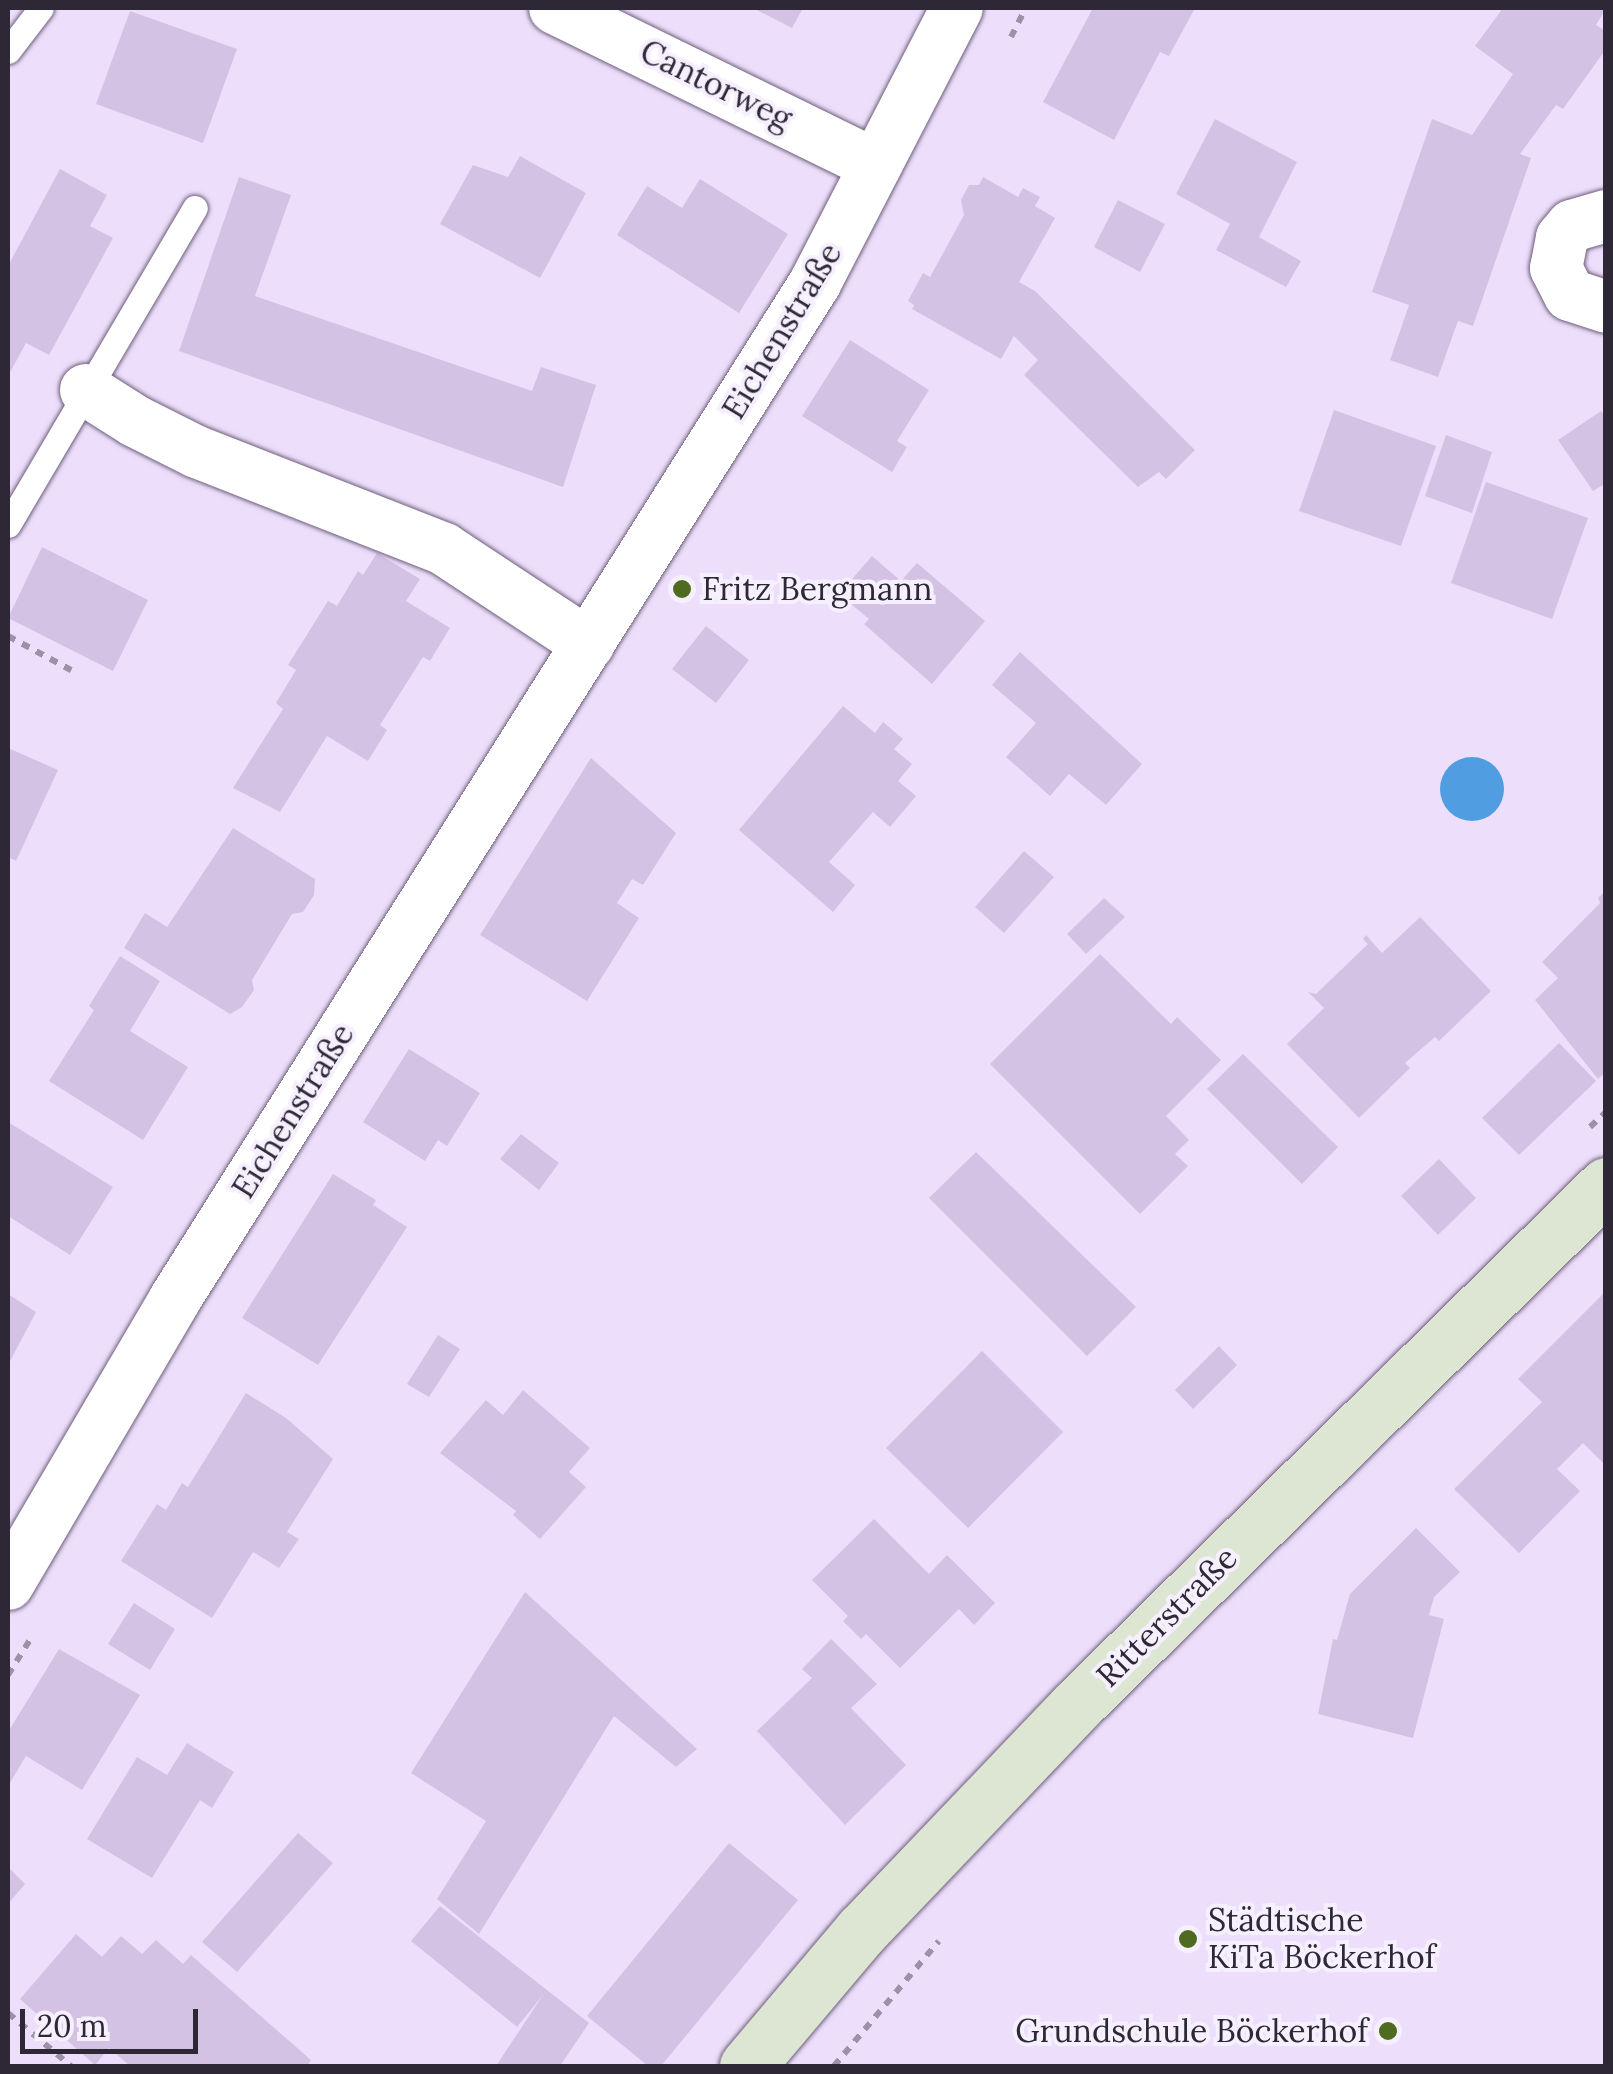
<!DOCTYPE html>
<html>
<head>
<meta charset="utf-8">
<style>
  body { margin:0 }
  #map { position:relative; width:1613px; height:2074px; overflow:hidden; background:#eddffb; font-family:Lora,serif }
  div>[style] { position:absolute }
  .water>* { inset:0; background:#519de2 }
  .round { border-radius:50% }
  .building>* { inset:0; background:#d4c2e5 }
  .path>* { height:6px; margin-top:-3px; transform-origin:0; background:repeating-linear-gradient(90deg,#9c91a7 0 8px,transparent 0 16px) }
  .roads { filter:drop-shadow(0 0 2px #6e5e7d) drop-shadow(0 0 2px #6e5e7d) }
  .service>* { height:25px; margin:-12.5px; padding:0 12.5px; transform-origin:12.5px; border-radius:12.5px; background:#fff }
  .minor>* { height:52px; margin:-26px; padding:0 26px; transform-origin:26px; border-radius:26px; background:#fff }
  .secondary>* { height:55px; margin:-27.5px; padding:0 27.5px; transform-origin:27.5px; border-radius:27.5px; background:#dde6d2 }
  .dots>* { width:28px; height:28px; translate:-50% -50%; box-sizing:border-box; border:5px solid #f6effe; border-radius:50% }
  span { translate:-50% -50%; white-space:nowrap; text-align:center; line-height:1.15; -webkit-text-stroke:8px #f6effe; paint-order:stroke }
  .street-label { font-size:32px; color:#2e2735 }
  .poi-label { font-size:32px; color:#2e2735 }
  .left { translate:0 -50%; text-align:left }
  .right { translate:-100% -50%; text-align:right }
  .frame { position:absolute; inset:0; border:10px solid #2e2735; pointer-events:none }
  .scale { position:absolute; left:20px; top:2009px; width:178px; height:45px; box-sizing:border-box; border:5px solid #2e2735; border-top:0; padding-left:12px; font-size:30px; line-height:35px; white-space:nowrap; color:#2e2735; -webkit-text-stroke:8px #f6effe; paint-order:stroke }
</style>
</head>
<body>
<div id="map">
  <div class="water">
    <div class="round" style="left:1440px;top:757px;width:64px;height:64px"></div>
  </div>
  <div class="building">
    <div style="clip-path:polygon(753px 8px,803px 8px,792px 28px)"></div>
    <div style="clip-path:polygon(1093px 8px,1195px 8px,1169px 56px,1160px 52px,1114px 140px,1043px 102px)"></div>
    <div style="clip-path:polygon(1503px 8px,1606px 8px,1596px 25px,1606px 31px,1606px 49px,1563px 109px,1556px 105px,1520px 154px,1531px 158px,1473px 326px,1458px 321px,1438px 377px,1390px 360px,1409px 305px,1372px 292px,1432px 119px,1472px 135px,1513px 74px,1475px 46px)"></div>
    <div style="clip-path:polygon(130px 11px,237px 49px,203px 143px,96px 104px)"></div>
    <div style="clip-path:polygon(1215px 119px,1297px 162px,1259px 237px,1301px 261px,1286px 287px,1216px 250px,1230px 224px,1176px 194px)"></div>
    <div style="clip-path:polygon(520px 156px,586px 193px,540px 278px,440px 224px,473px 165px,508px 177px)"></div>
    <div style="clip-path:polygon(60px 169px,107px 195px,90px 226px,113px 238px,49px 355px,26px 343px,8px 376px,8px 266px)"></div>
    <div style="clip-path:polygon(239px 177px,291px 195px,255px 296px,532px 391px,541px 367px,596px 385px,563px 487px,179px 351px)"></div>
    <div style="clip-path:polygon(983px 177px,1018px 197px,1023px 188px,1040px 197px,1035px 206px,1055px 218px,1019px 282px,1035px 291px,1195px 450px,1166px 479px,1159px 472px,1138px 487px,1024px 375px,1038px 360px,1014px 336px,1001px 359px,912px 309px,914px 305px,908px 301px,923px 273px,930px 277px,964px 215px,961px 200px,969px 185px,979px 185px)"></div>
    <div style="clip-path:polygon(700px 179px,788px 234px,739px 313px,617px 235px,647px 186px,682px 208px)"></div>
    <div style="clip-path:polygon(1118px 200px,1165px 224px,1140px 272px,1094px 247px)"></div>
    <div style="clip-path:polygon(850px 340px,929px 390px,897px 441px,907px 447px,892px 472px,802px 416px)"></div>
    <div style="clip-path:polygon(1334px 410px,1436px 446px,1401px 546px,1299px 511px)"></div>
    <div style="clip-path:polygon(1601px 411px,1606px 417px,1606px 483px,1593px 491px,1558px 440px)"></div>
    <div style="clip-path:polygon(1446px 435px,1492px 452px,1472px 513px,1425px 496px)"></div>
    <div style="clip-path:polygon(1486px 482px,1588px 518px,1552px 619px,1451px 583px)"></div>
    <div style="clip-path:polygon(42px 547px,148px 600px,113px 671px,8px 618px)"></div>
    <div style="clip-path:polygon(377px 553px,420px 579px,406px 601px,450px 628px,430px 661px,423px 657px,380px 725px,387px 730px,368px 761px,327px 736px,280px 812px,233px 788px,283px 709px,276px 703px,296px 670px,288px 665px,328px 601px,337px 606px,358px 571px,363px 575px)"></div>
    <div style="clip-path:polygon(872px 556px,901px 581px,917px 563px,985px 621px,932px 684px,864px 624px,869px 619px,839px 594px)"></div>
    <div style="clip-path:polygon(706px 626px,749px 660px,716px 703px,672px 669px)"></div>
    <div style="clip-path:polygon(1020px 652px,1142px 764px,1106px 805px,1069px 774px,1050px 796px,1006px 757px,1036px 723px,992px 685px)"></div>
    <div style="clip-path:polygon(843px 706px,875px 733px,883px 722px,903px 739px,894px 749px,912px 764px,898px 781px,916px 796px,890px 827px,873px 812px,829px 862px,855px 885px,833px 912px,739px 830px)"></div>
    <div style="clip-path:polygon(8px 748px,58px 770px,16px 861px,8px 857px)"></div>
    <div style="clip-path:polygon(591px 758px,676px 833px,643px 885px,632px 879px,617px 903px,639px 918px,587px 1001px,480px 935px)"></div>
    <div style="clip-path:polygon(233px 828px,315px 879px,314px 895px,303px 912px,292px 914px,252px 980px,254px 990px,242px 1007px,230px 1014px,124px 948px,145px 913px,167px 927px)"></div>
    <div style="clip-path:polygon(1024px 851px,1054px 877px,1004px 933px,975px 907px)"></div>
    <div style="clip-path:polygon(1606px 890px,1606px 1072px,1598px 1079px,1535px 1000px,1558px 978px,1542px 962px,1600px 903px,1598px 898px)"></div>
    <div style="clip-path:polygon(1104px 898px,1125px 917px,1086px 954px,1067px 934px)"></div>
    <div style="clip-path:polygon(1420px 917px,1491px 991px,1439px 1041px,1435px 1037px,1405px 1063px,1410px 1068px,1359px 1118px,1287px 1044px,1324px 1008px,1308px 992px,1316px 994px,1368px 944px,1363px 939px,1366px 935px,1382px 953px)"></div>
    <div style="clip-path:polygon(1100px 954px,1171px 1024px,1177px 1017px,1221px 1060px,1166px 1116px,1189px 1140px,1175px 1154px,1188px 1166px,1140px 1214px,990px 1064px)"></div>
    <div style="clip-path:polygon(120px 956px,160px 981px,130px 1031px,188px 1067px,143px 1140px,49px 1081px,94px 1010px,89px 1006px)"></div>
    <div style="clip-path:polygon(1559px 1043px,1596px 1081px,1519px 1155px,1482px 1118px)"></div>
    <div style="clip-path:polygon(409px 1049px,480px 1093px,447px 1146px,438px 1140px,425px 1161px,363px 1122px)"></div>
    <div style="clip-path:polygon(1243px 1054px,1338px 1147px,1302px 1184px,1207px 1089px)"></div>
    <div style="clip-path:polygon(8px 1122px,113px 1187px,70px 1255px,8px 1216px)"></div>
    <div style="clip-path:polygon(521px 1134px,559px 1163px,539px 1190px,500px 1159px)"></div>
    <div style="clip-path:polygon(976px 1152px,1136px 1307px,1087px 1356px,929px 1198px)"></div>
    <div style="clip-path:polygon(1439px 1159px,1476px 1198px,1438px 1235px,1401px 1196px)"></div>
    <div style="clip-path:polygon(333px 1174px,376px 1200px,373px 1205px,407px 1227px,318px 1365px,242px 1318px)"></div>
    <div style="clip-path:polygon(1606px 1291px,1606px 1466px,1583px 1443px,1557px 1469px,1580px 1491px,1519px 1553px,1454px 1489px,1542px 1402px,1518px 1379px)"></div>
    <div style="clip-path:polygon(8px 1294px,36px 1312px,8px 1365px)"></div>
    <div style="clip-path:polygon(438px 1335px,460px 1349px,429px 1397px,407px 1384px)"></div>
    <div style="clip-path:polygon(1219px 1346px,1237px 1365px,1193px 1409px,1175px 1390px)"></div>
    <div style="clip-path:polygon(982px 1351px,1063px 1432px,968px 1528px,886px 1448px)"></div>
    <div style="clip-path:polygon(523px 1390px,590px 1448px,569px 1472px,586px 1487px,540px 1539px,513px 1515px,516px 1511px,440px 1453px,486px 1400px,503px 1415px)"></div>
    <div style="clip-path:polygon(246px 1393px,286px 1418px,333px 1459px,287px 1532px,299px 1539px,279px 1568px,253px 1552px,212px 1618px,121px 1561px,157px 1504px,166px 1510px,182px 1483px,188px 1487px)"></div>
    <div style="clip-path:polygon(874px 1519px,929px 1574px,947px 1555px,995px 1603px,974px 1625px,959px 1609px,900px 1668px,866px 1634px,861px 1639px,843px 1621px,848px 1616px,812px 1580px)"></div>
    <div style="clip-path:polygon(1416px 1528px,1460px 1572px,1434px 1597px,1429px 1615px,1444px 1619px,1413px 1738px,1318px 1714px,1333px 1639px,1337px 1640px,1350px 1594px)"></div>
    <div style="clip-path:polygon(525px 1592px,697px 1749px,676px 1767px,614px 1716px,479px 1934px,437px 1899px,486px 1821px,411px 1773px)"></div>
    <div style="clip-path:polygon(134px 1603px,175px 1629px,150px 1670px,108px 1644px)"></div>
    <div style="clip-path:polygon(831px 1639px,877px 1684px,851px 1708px,906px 1765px,845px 1825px,757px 1731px,812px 1678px,802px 1669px)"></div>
    <div style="clip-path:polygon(59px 1649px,140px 1695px,82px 1790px,26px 1756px,8px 1786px,8px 1732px)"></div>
    <div style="clip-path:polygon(187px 1743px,234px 1772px,212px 1808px,200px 1800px,152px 1878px,87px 1839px,137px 1757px,167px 1775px)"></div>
    <div style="clip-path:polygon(298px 1833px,333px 1863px,237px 1972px,202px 1942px)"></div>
    <div style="clip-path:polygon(729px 1843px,798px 1900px,661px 2066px,648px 2066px,587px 2016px)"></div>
    <div style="clip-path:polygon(8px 1867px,25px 1884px,8px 1904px)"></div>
    <div style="clip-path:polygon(440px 1906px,589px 2023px,560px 2066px,496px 2066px,543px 1995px,517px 2027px,411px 1941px)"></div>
    <div style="clip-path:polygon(76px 1934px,102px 1957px,121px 1936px,142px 1954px,156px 1940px,183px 1964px,191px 1955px,311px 2060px,307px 2066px,130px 2066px,109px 2048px,95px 2065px,20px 1999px)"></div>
  </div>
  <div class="path">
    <div style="left:1011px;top:37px;width:33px;rotate:-63deg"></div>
    <div style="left:8px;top:636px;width:72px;rotate:28.4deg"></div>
    <div style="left:1590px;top:1127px;width:22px;rotate:-43deg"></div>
    <div style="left:8px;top:1675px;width:44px;rotate:-58.1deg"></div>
    <div style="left:8px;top:2013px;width:82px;rotate:40.1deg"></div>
    <div style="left:834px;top:2066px;width:163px;rotate:-50deg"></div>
  </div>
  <div class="roads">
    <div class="service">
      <div style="left:8px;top:51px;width:54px;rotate:-52.5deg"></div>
      <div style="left:8px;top:525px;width:368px;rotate:-59.5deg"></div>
    </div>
    <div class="minor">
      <div style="left:555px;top:8px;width:357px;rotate:26.1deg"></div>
      <div style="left:1606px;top:216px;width:35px;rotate:164deg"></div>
      <div style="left:1572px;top:226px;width:16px;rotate:130deg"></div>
      <div style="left:1562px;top:238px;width:31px;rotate:101deg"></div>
      <div style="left:1556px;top:268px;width:30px;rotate:63deg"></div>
      <div style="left:1570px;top:295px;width:38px;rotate:18deg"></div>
      <div style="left:86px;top:390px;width:58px;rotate:32.3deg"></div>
      <div style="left:135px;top:421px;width:69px;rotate:26.6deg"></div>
      <div style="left:197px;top:452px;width:265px;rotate:21.4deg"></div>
      <div style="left:444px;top:549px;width:173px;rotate:33.4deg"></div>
      <div style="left:8px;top:1584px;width:330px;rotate:-59.6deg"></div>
      <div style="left:175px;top:1299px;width:1201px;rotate:-57.79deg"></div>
      <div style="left:815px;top:283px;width:309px;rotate:-62.7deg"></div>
    </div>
    <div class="secondary">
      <div style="left:747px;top:2066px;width:178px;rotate:-49.8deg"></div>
      <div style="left:862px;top:1930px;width:310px;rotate:-46.3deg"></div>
      <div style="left:1076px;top:1706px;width:743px;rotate:-44.51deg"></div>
    </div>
  </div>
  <div class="dots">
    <div style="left:682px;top:589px;background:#4e6b1f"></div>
    <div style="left:1188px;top:1939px;background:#4e6b1f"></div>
    <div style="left:1388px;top:2031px;background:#4e6b1f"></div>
  </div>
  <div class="street-label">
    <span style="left:716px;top:85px;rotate:26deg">Cantorweg</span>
    <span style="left:782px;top:331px;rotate:-59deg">Eichenstraße</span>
    <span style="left:293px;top:1111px;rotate:-58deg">Eichenstraße</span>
    <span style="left:1167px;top:1617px;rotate:-45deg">Ritterstraße</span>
  </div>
  <div class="poi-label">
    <span class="left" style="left:702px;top:589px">Fritz Bergmann</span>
    <span class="left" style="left:1208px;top:1939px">Städtische<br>KiTa Böckerhof</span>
    <span class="right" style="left:1368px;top:2031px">Grundschule Böckerhof</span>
  </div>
  <div class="frame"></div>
  <div class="scale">20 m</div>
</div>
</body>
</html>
